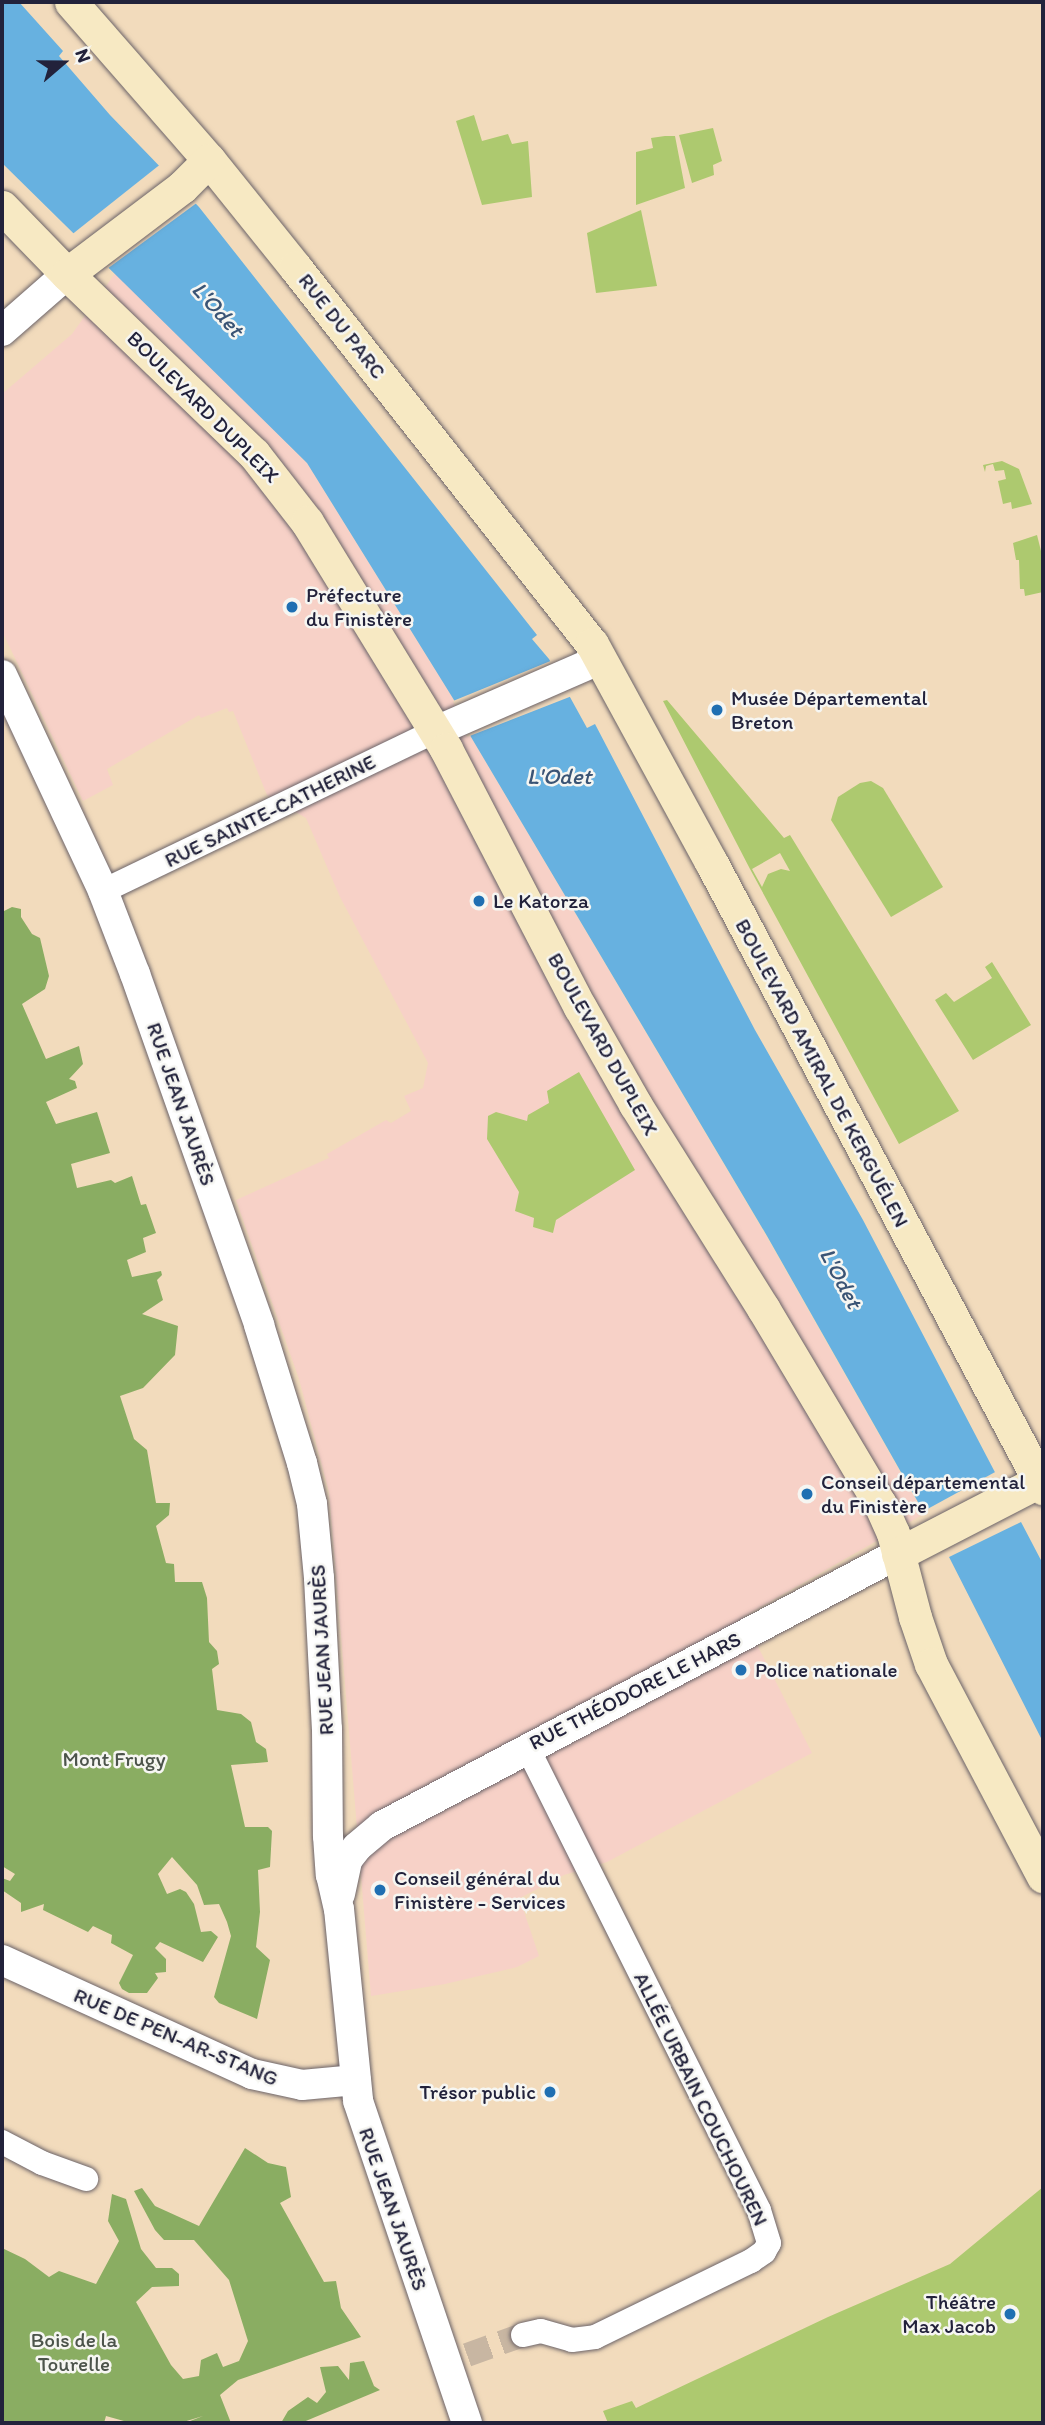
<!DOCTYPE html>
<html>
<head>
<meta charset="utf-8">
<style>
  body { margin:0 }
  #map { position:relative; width:1045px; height:2425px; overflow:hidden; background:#f2dbbc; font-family:Itim,sans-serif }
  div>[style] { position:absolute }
  .built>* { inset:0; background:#f7d1c7 }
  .green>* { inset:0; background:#adc96f }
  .forest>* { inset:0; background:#8aad62 }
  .water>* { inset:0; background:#67b1e0 }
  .pier>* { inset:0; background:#f2dbbc }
  .minor-tunnel>* { height:24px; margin-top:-12px; transform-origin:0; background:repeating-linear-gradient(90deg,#c8b6a2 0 24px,transparent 0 36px) }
  .roads { filter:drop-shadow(0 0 2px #6b6368) drop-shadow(0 0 2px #6b6368) }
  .minor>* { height:24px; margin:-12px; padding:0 12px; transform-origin:12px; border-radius:12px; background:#fff }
  .tertiary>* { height:30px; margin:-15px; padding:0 15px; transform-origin:15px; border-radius:15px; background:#fff }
  .secondary>* { height:33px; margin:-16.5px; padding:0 16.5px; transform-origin:16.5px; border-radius:16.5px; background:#f7e9c3 }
  .dots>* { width:19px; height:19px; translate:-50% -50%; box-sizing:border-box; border:4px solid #f6f6f2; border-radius:50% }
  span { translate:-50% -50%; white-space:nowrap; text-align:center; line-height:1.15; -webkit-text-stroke:5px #f6f6f2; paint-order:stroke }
  .street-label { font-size:21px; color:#22223b }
  .poi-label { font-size:21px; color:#22223b }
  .left { translate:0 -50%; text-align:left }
  .right { translate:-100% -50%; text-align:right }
  .park-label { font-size:21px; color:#4c544b }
  .water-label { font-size:23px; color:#3a5475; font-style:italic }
  .frame { position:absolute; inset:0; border:4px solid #22223b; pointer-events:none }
  .north { position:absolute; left:28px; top:28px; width:70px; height:70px; -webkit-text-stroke:5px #f6f6f2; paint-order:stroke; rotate:70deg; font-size:19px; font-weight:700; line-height:28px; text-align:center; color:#22223b }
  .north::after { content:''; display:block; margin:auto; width:24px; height:32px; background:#22223b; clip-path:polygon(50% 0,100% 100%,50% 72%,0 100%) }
</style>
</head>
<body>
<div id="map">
  <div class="built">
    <div style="clip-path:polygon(116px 272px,307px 463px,454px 700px,471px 737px,766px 1236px,924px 1514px,743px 1617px,812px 1753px,607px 1862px,564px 1875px,516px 1900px,520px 1900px,539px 1956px,517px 1967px,445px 1984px,371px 1996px,329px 1492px,299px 1379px,236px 1200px,329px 1158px,327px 1154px,386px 1120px,391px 1123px,411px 1111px,404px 1096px,423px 1088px,428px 1063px,340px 897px,306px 818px,267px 795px,233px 711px,229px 712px,227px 708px,201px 718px,199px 715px,107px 769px,113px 785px,83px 801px,2px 631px,2px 394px,72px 334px)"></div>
  </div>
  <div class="green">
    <div style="clip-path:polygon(474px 115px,482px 141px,508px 134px,512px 144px,528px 141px,532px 197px,482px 205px,456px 121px)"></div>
    <div style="clip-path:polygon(713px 128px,722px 161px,713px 165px,714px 175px,692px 183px,679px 135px)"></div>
    <div style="clip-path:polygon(665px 136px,675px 136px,685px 188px,636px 205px,636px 152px,653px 148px,651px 138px)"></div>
    <div style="clip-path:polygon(641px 210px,657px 286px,596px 293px,587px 233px)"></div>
    <div style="clip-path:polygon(1002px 461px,1019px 469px,1032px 504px,1012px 509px,1011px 502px,1003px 504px,998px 481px,1006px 479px,1004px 470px,995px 471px,993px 464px,986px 466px,985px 472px,983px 465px)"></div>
    <div style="clip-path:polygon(1037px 535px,1043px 559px,1043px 592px,1025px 596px,1024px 589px,1020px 589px,1019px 560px,1016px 560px,1013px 543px)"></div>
    <div style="clip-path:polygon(evenodd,667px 700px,784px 838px,790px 835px,959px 1111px,899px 1144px,750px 869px,663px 701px,667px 700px,780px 853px,790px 871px,781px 869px,768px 874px,762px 887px,752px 869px,780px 853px)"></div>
    <div style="clip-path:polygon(871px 781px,883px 788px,943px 887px,891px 917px,831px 820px,838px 797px,860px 783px)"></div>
    <div style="clip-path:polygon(992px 962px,1031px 1025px,973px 1060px,935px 1000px,946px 993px,954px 1002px,992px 978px,985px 967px)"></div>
    <div style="clip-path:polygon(579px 1072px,635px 1170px,556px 1220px,553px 1233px,533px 1227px,534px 1218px,515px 1211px,519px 1192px,487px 1139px,488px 1116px,496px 1112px,527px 1121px,528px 1115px,549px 1103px,547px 1091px)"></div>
    <div style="clip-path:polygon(1043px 2187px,1043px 2423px,608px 2423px,603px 2411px,632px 2401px,636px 2408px,828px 2317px,950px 2264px)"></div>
  </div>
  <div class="forest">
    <div style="clip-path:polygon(12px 907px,21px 909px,21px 917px,32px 934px,40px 938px,49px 976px,45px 989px,22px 1004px,46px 1059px,79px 1046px,83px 1064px,69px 1079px,75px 1081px,77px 1088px,46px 1102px,56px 1124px,97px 1112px,110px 1153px,71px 1164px,77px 1188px,111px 1180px,115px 1183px,132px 1176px,141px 1205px,146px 1204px,156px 1233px,143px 1238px,146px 1252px,127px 1260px,132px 1277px,161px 1271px,162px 1275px,157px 1280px,163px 1300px,142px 1314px,178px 1326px,175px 1355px,143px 1388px,120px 1396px,134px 1439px,147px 1450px,156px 1503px,170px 1503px,169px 1515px,156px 1526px,166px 1563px,174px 1564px,175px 1582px,202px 1582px,207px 1598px,209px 1642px,217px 1651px,219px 1664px,212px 1669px,217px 1710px,241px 1714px,251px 1722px,256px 1742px,266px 1749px,268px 1762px,231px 1765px,245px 1827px,268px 1827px,272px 1831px,270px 1867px,258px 1870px,260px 1912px,256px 1947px,270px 1960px,257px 2019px,219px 2003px,214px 1997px,231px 1936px,227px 1922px,219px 1904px,204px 1905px,197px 1885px,172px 1857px,158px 1874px,167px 1894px,180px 1889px,186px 1892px,194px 1904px,201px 1932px,211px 1931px,218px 1937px,203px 1962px,160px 1942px,155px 1948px,166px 1959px,166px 1972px,155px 1973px,158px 1978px,147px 1993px,129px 1993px,122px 1989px,119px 1983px,133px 1955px,111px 1943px,112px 1935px,93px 1926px,88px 1932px,43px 1910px,44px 1904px,21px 1912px,21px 1903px,2px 1890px,2px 1878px,10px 1881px,15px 1874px,2px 1866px,2px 912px)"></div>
    <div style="clip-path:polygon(245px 2148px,268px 2163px,286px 2167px,291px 2197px,280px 2203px,324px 2282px,336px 2281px,341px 2308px,361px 2337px,238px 2380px,220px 2395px,231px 2423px,185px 2423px,203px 2416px,180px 2423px,131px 2423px,106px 2416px,104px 2423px,2px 2423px,2px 2248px,25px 2259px,49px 2277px,59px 2271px,96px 2284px,119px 2241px,108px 2221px,112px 2194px,126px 2199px,141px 2249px,156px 2268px,172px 2268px,179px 2274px,179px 2286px,152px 2287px,136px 2302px,171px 2365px,183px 2379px,199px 2376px,201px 2360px,217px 2353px,223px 2367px,239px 2361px,248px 2341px,229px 2280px,194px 2240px,164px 2240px,155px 2230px,134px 2191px,142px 2188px,155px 2206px,199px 2226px)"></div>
    <div style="clip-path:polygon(364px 2361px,374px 2386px,380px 2390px,301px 2423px,281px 2423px,288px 2411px,308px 2397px,317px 2403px,326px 2392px,320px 2367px,338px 2366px,349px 2380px,350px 2363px)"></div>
  </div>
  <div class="water">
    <div style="clip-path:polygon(2px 2px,19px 2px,63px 51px,59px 56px,110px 115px,199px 207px,537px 635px,532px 639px,549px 659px,587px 728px,595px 724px,755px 1030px,863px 1220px,1043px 1564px,1043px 1742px,948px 1555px,767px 1236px,471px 737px,454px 700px,307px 463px,2px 163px)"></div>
  </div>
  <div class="pier">
    <div style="clip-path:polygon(162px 163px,198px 202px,107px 269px,70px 236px)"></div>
    <div style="clip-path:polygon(553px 660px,572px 696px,467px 737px,453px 701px)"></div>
    <div style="clip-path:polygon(997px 1471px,1023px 1521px,947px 1558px,922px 1512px)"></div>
  </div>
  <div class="minor-tunnel">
    <div style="left:467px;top:2355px;width:59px;rotate:-19.7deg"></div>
  </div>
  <div class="roads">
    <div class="minor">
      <div style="left:103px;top:891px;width:369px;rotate:-25.7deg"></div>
      <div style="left:2px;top:2142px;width:45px;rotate:27.7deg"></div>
      <div style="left:42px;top:2163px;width:47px;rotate:20deg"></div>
      <div style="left:523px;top:2335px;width:18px;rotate:-13deg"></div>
      <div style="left:541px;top:2331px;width:32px;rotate:16deg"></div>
      <div style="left:572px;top:2340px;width:23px;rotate:-7deg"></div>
      <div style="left:595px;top:2337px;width:174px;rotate:-26deg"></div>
      <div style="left:751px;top:2261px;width:16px;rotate:-35deg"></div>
      <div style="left:764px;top:2252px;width:10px;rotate:-61deg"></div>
      <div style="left:769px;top:2243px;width:34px;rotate:-107deg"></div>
      <div style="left:759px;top:2210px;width:518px;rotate:-116.61deg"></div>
    </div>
    <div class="tertiary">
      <div style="left:2px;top:331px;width:86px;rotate:-41.2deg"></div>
      <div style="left:2px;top:675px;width:238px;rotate:64.9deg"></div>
      <div style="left:103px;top:891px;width:89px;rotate:68.9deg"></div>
      <div style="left:135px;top:974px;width:372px;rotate:70.5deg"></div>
      <div style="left:259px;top:1325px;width:145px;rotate:72.7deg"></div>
      <div style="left:302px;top:1463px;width:42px;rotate:76.3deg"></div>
      <div style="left:312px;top:1504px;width:74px;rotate:84.6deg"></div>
      <div style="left:319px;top:1578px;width:151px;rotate:87deg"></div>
      <div style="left:327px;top:1729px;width:107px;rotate:89.5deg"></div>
      <div style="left:328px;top:1836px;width:39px;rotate:86deg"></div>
      <div style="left:331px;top:1875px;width:35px;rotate:77deg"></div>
      <div style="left:339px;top:1909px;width:193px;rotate:84.3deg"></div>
      <div style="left:358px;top:2101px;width:340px;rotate:71.3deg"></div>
      <div style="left:436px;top:731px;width:180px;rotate:-23.6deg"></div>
      <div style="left:340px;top:1894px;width:35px;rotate:-78deg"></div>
      <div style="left:347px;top:1860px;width:16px;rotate:-52deg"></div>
      <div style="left:357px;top:1847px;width:33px;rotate:-40deg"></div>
      <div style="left:382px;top:1826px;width:583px;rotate:-27.8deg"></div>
      <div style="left:2px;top:1960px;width:275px;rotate:24.5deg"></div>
      <div style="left:252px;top:2074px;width:51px;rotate:12.4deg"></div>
      <div style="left:302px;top:2085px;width:54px;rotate:-5.3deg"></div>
    </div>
    <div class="secondary">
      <div style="left:71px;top:2px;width:210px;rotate:48.9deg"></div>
      <div style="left:209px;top:160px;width:137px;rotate:51.2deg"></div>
      <div style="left:295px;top:267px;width:480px;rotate:51.8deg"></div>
      <div style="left:592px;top:644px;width:248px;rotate:61.4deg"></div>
      <div style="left:711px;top:862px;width:709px;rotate:62.06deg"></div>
      <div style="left:2px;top:207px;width:93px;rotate:45.9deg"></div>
      <div style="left:67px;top:274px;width:260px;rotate:43.9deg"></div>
      <div style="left:254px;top:454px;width:86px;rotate:52.1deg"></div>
      <div style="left:307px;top:522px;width:266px;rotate:58.5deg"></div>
      <div style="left:446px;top:749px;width:291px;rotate:62.6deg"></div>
      <div style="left:580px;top:1007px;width:112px;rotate:60.4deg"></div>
      <div style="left:635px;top:1104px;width:241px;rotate:57.9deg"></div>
      <div style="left:763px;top:1308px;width:228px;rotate:59.2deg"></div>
      <div style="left:880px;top:1504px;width:32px;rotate:66deg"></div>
      <div style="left:893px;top:1533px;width:87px;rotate:75.3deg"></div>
      <div style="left:915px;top:1617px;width:50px;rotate:71.2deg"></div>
      <div style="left:931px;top:1664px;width:240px;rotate:62.2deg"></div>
      <div style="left:67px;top:274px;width:144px;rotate:-37.1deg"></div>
      <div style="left:182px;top:187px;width:38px;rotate:-45deg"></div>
      <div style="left:898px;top:1554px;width:163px;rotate:-27.3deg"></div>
    </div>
  </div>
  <div class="dots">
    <div style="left:292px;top:607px;background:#1f6fb2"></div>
    <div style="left:717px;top:710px;background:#1f6fb2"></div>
    <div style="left:479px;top:901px;background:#1f6fb2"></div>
    <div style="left:807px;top:1494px;background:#1f6fb2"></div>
    <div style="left:741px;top:1670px;background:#1f6fb2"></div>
    <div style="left:380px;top:1890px;background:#1f6fb2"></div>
    <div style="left:550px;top:2092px;background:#1f6fb2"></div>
    <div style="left:1010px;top:2314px;background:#1f6fb2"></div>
  </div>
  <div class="street-label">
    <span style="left:342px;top:326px;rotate:52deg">RUE DU PARC</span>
    <span style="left:203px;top:407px;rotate:45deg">BOULEVARD DUPLEIX</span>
    <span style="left:270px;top:811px;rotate:-26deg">RUE SAINTE-CATHERINE</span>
    <span style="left:603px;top:1044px;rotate:61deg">BOULEVARD DUPLEIX</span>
    <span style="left:822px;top:1073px;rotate:62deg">BOULEVARD AMIRAL DE KERGUÉLEN</span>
    <span style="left:181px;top:1104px;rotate:71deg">RUE JEAN JAURÈS</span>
    <span style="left:322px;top:1650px;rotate:-93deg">RUE JEAN JAURÈS</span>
    <span style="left:635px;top:1691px;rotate:-27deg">RUE THÉODORE LE HARS</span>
    <span style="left:176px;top:2037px;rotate:23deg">RUE DE PEN-AR-STANG</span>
    <span style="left:701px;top:2099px;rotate:64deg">ALLÉE URBAIN COUCHOUREN</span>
    <span style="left:393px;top:2209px;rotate:71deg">RUE JEAN JAURÈS</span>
  </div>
  <div class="poi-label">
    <span class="left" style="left:306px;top:607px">Préfecture<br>du Finistère</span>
    <span class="left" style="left:731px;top:710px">Musée Départemental<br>Breton</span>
    <span class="left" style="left:493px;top:901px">Le Katorza</span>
    <span class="left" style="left:821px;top:1494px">Conseil départemental<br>du Finistère</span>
    <span class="left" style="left:755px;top:1670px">Police nationale</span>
    <span class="left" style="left:394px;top:1890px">Conseil général du<br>Finistère - Services</span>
    <span class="right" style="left:536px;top:2092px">Trésor public</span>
    <span class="right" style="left:996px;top:2314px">Théâtre<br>Max Jacob</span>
  </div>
  <div class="park-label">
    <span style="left:114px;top:1759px">Mont Frugy</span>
    <span style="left:74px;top:2352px">Bois de la<br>Tourelle</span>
  </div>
  <div class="water-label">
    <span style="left:218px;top:309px;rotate:48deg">L'Odet</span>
    <span style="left:559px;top:776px">L'Odet</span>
    <span style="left:841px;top:1278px;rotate:62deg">L'Odet</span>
  </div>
  <div class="frame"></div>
  <div class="north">N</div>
</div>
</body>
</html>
